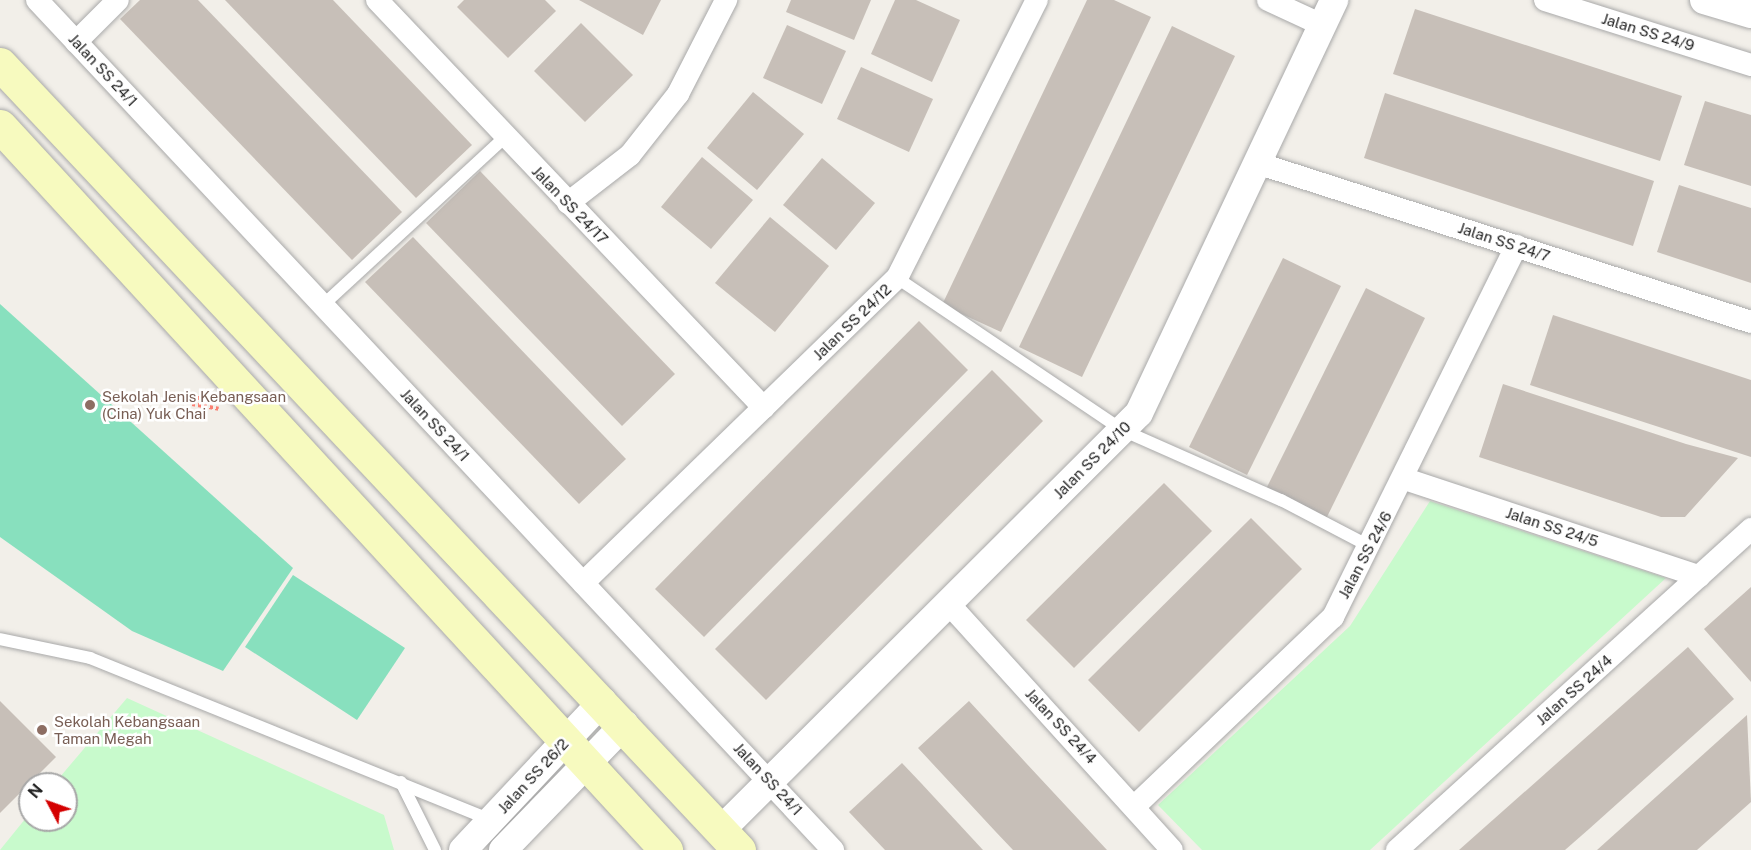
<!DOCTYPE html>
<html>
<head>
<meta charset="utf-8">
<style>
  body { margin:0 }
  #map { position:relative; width:1751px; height:850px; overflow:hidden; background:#f2efe9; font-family:"Public Sans",sans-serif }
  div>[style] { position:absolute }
  .park>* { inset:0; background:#c8facc }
  .pitch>* { inset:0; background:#88e0be }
  .building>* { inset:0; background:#c7bfb8 }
  .path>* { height:4px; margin-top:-2px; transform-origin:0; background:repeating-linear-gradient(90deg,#fa8072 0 3px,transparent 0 6px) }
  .roads { filter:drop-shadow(0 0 2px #a9a9a9) drop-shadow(0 0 2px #a9a9a9) }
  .service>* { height:12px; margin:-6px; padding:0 6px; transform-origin:6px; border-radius:6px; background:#fff }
  .minor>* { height:22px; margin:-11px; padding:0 11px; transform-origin:11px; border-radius:11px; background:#fff }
  .tertiary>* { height:28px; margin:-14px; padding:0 14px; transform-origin:14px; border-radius:14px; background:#fff }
  .secondary>* { height:33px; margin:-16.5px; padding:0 16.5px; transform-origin:16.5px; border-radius:16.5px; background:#f7fabf }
  .dots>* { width:16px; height:16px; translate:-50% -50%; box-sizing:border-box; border:3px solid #fff; border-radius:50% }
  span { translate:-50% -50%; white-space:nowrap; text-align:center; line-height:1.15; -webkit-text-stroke:5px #fff; paint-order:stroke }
  .street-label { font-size:15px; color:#222 }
  .education-label { font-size:15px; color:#785e54 }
  .left { translate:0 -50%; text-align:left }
  .north { position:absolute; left:18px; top:772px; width:60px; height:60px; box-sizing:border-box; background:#fff; border:2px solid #a7a7a7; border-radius:50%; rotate:311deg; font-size:16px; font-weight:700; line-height:24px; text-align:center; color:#222 }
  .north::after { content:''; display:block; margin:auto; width:21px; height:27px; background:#d40000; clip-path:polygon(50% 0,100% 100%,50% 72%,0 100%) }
</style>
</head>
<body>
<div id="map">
  <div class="park">
    <div style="clip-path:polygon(1430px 501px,1666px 578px,1370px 850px,1202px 850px,1158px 805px,1350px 626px)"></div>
    <div style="clip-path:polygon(127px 698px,384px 815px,394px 850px,0 850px,30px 813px,30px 820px,66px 820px,66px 784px,54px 784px)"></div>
  </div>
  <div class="pitch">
    <div style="clip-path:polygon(0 304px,293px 568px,223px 671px,132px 631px,0 537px)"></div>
    <div style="clip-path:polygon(293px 575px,405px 648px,357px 720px,245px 647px)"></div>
  </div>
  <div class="building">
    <div style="clip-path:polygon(140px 0,198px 0,402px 212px,352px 260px,120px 19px)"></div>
    <div style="clip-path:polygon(225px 0,333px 0,472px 145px,416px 198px)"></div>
    <div style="clip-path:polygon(464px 0,545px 0,556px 11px,508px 58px,457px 7px)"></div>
    <div style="clip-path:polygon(579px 0,661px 0,643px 35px)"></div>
    <div style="clip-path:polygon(791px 0,871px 0,854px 40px,786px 12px)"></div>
    <div style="clip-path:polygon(895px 0,916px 0,960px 20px,932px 82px,871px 54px)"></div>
    <div style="clip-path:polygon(1087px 0,1114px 0,1151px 17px,1001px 332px,942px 305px)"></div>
    <div style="clip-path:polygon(1415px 9px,1682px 96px,1660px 161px,1393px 74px)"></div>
    <div style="clip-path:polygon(581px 23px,633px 75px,585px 122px,534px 71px)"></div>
    <div style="clip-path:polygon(787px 25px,846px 51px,822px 104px,763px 78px)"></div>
    <div style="clip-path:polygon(1172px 26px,1235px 56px,1082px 377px,1019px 347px)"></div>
    <div style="clip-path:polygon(861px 67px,933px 99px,909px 152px,837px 119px)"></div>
    <div style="clip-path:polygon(753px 92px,804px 134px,757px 190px,707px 148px)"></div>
    <div style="clip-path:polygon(1385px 93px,1654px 181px,1633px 246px,1364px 158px)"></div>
    <div style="clip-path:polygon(1705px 101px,1751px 115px,1751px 186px,1684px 165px)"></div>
    <div style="clip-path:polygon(702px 157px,753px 200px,711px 249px,661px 207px)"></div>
    <div style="clip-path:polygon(822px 158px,875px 203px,836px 250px,783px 205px)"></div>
    <div style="clip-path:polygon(480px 171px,675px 374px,622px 426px,426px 223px)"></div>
    <div style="clip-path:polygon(1679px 185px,1751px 208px,1751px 283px,1657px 252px)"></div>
    <div style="clip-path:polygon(770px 217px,829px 266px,775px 332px,715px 283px)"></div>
    <div style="clip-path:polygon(413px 237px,626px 459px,579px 504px,365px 282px)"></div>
    <div style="clip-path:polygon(1283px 258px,1341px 286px,1247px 475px,1189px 447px)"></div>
    <div style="clip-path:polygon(1366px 288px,1425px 318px,1326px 519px,1266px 489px)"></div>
    <div style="clip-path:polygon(1553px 315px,1751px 380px,1751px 457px,1530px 385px)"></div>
    <div style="clip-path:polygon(919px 321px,968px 370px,704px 637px,655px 589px)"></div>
    <div style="clip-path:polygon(992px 370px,1043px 421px,766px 700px,715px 649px)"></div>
    <div style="clip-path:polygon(1503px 384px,1686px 444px,1738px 458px,1685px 517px,1661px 517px,1479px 457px)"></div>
    <div style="clip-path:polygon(1164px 483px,1212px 531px,1074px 668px,1026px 620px)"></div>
    <div style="clip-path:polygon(1251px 518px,1302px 569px,1139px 732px,1088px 680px)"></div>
    <div style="clip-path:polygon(1751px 587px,1751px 682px,1704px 629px)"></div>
    <div style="clip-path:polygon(1688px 647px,1734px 699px,1589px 829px,1565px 850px,1459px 850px)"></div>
    <div style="clip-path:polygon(0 701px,56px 757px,0 813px)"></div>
    <div style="clip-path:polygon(969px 701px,1026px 763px,1107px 850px,1013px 850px,995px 831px,918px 748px)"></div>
    <div style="clip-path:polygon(1747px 715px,1751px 802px,1697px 850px,1597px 850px)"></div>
    <div style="clip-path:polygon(902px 763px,921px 783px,983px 850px,885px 850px,849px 812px)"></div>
  </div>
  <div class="path">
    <div style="left:204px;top:393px;width:16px;rotate:137deg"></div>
    <div style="left:192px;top:404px;width:27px;rotate:10deg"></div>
  </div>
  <div class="roads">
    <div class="service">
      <div style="left:897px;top:278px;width:272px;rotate:34deg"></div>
      <div style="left:1122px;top:430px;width:174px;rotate:23.8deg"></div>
      <div style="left:1281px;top:500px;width:99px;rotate:27.6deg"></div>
      <div style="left:323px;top:305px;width:248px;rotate:-42.7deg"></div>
      <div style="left:0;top:639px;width:92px;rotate:11.9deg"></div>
      <div style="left:90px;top:658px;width:432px;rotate:22deg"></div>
      <div style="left:401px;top:782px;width:76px;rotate:63.4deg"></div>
    </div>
    <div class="minor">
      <div style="left:37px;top:0;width:1165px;rotate:46.88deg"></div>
      <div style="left:377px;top:0;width:562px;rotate:46.51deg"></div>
      <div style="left:1268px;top:0;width:60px;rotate:24.8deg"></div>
      <div style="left:1545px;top:0;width:216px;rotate:17.5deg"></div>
      <div style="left:76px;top:42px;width:59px;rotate:-45deg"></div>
      <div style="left:1257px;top:163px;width:519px;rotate:17.84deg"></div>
      <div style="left:568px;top:203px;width:78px;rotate:-37.7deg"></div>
      <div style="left:630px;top:155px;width:78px;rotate:-51.8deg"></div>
      <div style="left:678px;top:94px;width:106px;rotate:-62.9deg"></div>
      <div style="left:1405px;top:479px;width:310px;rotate:18.3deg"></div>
      <div style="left:583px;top:583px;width:438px;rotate:-44.2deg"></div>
      <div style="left:897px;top:278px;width:311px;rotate:-63.3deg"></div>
      <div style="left:948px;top:603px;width:333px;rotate:47.8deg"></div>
      <div style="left:1135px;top:806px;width:274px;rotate:-43.7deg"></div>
      <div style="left:1333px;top:617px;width:414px;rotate:-63.7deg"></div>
      <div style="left:1397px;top:850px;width:478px;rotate:-42.2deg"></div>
    </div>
    <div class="tertiary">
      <div style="left:1704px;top:0;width:49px;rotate:16.6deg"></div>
      <div style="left:721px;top:830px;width:590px;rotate:-44.93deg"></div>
      <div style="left:1139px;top:413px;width:457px;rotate:-64.7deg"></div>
      <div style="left:463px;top:850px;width:204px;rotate:-46.8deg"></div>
      <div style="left:503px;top:850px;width:175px;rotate:-45.9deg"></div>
    </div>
    <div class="secondary">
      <div style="left:0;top:64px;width:1079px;rotate:46.77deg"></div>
      <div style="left:0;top:126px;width:984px;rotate:47.39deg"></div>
    </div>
  </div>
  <div class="dots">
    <div style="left:90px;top:405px;background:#8d6e63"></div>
    <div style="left:42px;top:730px;background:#8d6e63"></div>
  </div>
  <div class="street-label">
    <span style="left:1648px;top:32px;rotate:17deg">Jalan SS 24/9</span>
    <span style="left:103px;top:70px;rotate:47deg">Jalan SS 24/1</span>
    <span style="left:570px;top:205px;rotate:46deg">Jalan SS 24/17</span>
    <span style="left:1504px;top:242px;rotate:18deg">Jalan SS 24/7</span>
    <span style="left:852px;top:322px;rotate:-44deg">Jalan SS 24/12</span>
    <span style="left:435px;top:425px;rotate:47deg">Jalan SS 24/1</span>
    <span style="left:1092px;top:460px;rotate:-45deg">Jalan SS 24/10</span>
    <span style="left:1552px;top:527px;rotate:18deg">Jalan SS 24/5</span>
    <span style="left:1365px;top:555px;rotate:-62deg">Jalan SS 24/6</span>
    <span style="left:1574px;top:690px;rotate:-42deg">Jalan SS 24/4</span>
    <span style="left:1061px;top:726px;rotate:47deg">Jalan SS 24/4</span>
    <span style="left:533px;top:776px;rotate:-47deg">Jalan SS 26/2</span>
    <span style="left:768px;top:779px;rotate:47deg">Jalan SS 24/1</span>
  </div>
  <div class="education-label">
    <span class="left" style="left:102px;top:405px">Sekolah Jenis Kebangsaan<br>(Cina) Yuk Chai</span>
    <span class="left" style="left:54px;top:730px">Sekolah Kebangsaan<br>Taman Megah</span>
  </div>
  <div class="north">N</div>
</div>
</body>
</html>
